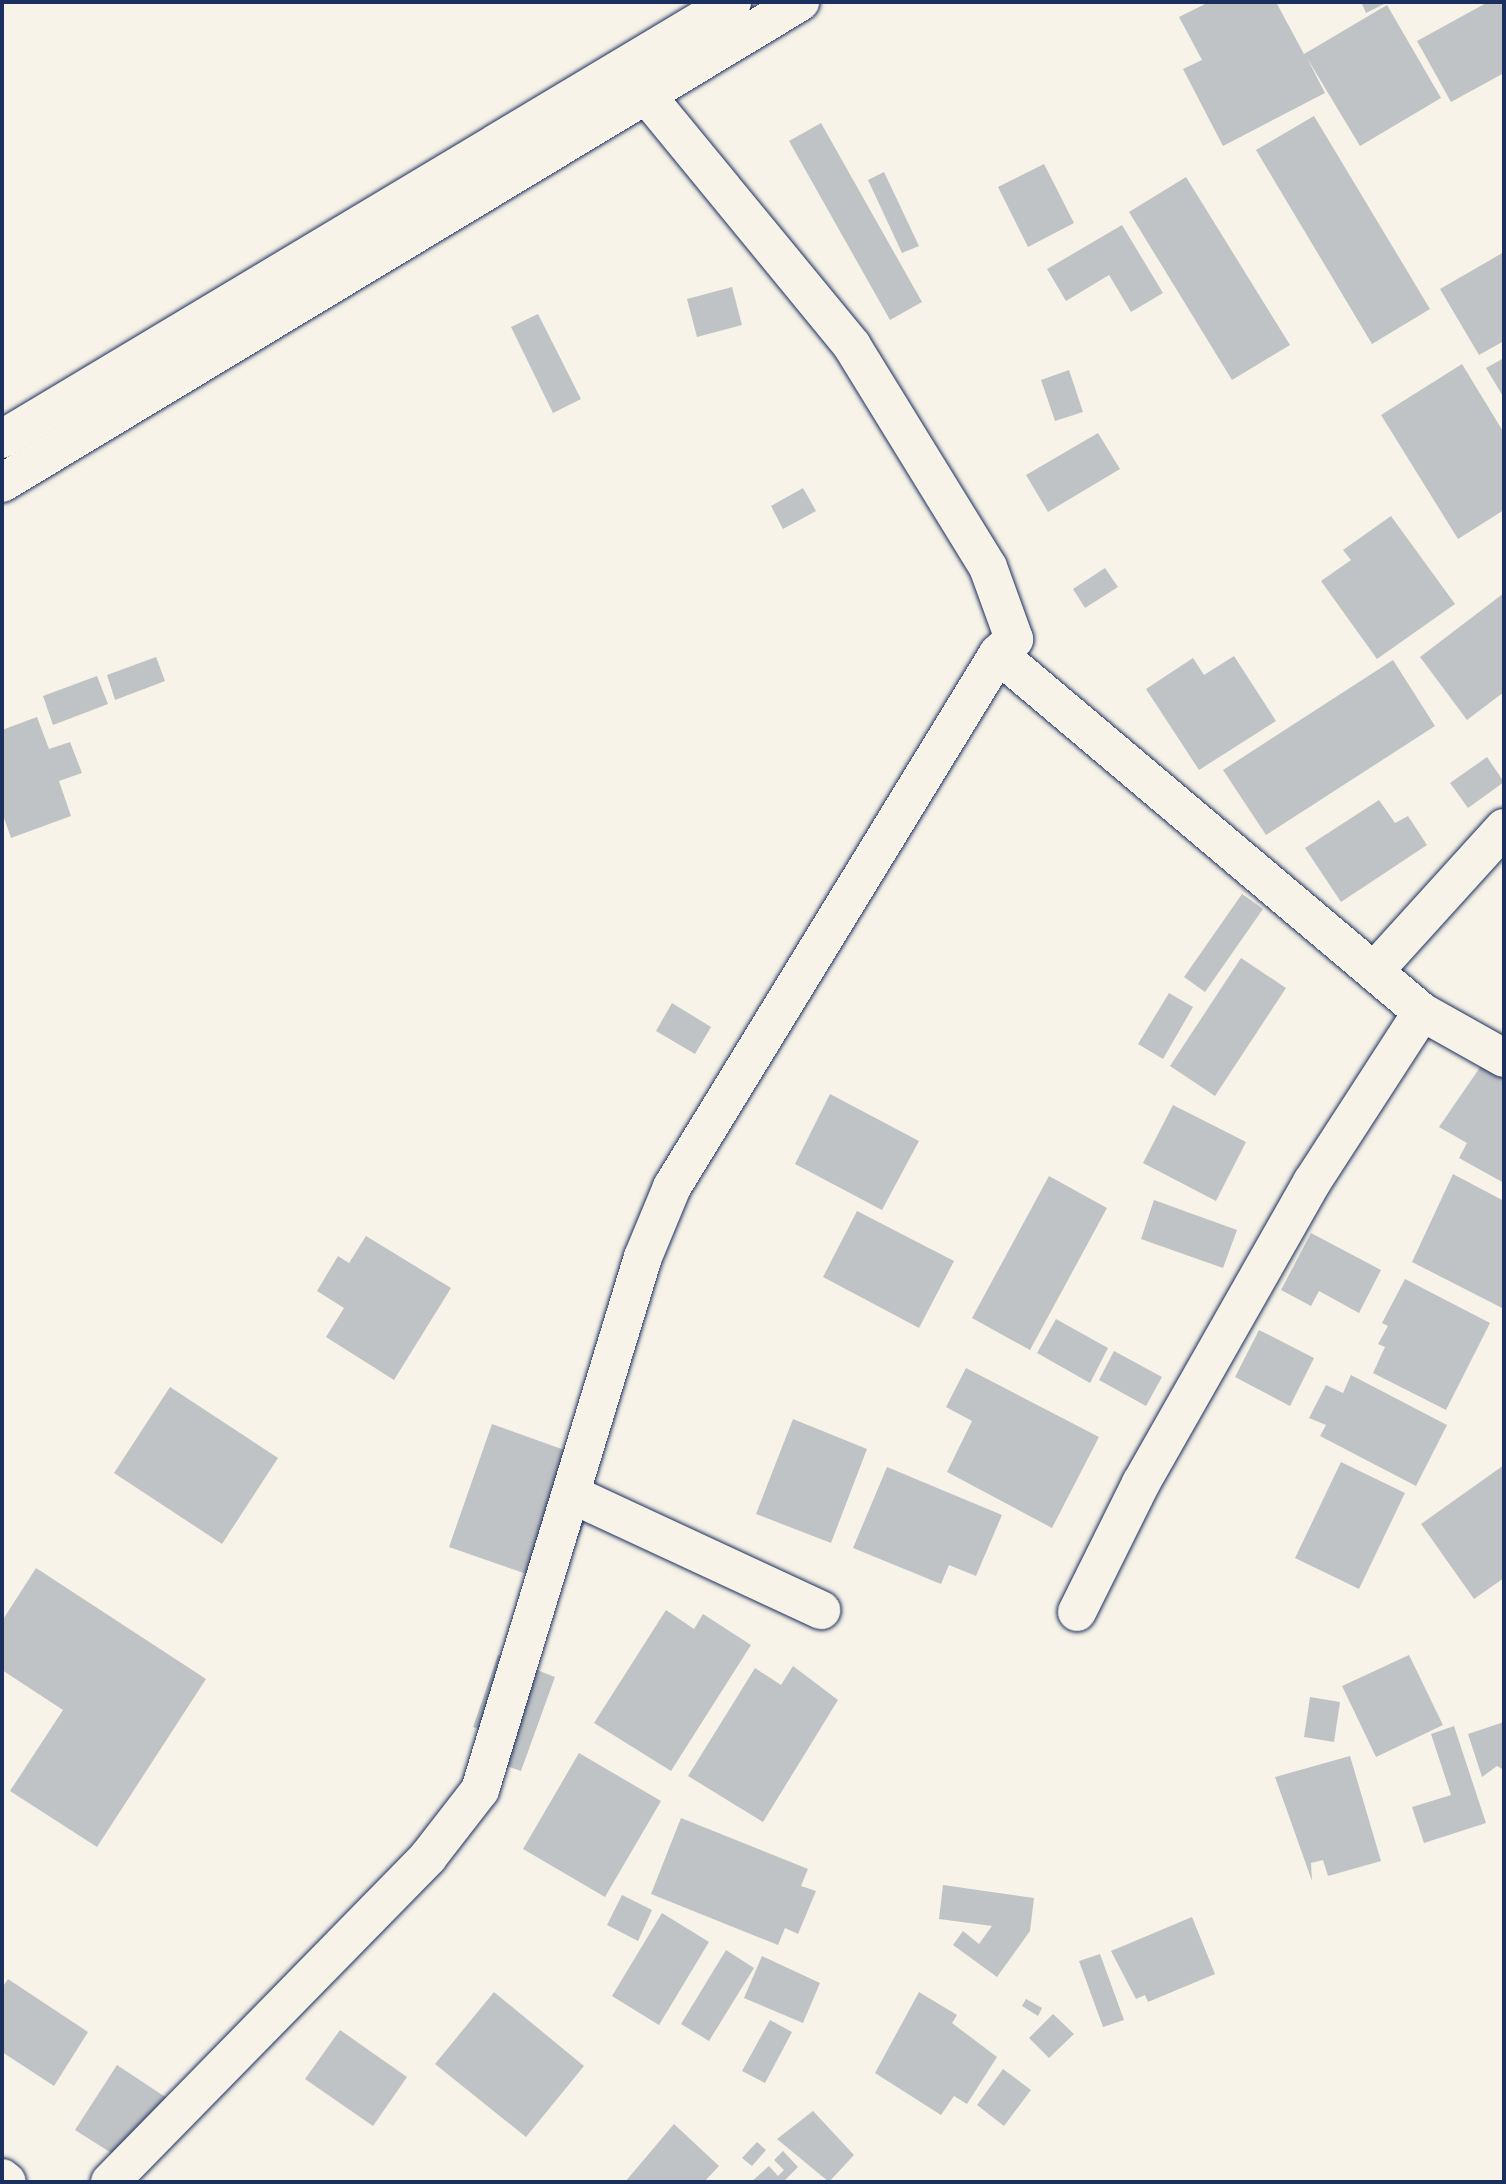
<!DOCTYPE html>
<html>
<head>
<meta charset="utf-8">
<style>
  body { margin:0 }
  #map { position:relative; width:1506px; height:2184px; overflow:hidden; background:#f7f3e8; font-family:"Shantell Sans",sans-serif }
  div>[style] { position:absolute }
  .building>* { inset:0; background:#c0c3c5 }
  .roads { filter:drop-shadow(0 0 2px #1b2f5e) drop-shadow(0 0 2px #1b2f5e) }
  .minor>* { height:38px; margin:-19px; padding:0 19px; transform-origin:19px; border-radius:19px; background:#f7f3e8 }
  .major>* { height:38px; margin:-19px; padding:0 19px; transform-origin:19px; border-radius:19px; background:#f7f3e8 }
  span { translate:-50% -50%; white-space:nowrap; text-align:center; line-height:1.15; -webkit-text-stroke:5px #f7f3e8; paint-order:stroke }
  .frame { position:absolute; inset:0; border:4px solid #1b2f5e; pointer-events:none }
</style>
</head>
<body>
<div id="map">
  <div class="building">
    <div style="clip-path:polygon(1209px 2px,1276px 2px,1304px 54px,1387px 5px,1441px 98px,1360px 146px,1307px 58px,1325px 93px,1223px 146px,1183px 69px,1202px 60px,1179px 17px)"></div>
    <div style="clip-path:polygon(1361px 2px,1388px 2px,1366px 13px)"></div>
    <div style="clip-path:polygon(1488px 2px,1504px 2px,1504px 73px,1451px 102px,1417px 41px)"></div>
    <div style="clip-path:polygon(1314px 116px,1430px 309px,1372px 344px,1256px 150px)"></div>
    <div style="clip-path:polygon(821px 123px,922px 302px,890px 320px,789px 141px)"></div>
    <div style="clip-path:polygon(1044px 164px,1074px 223px,1028px 247px,998px 187px)"></div>
    <div style="clip-path:polygon(884px 172px,919px 246px,902px 253px,868px 180px)"></div>
    <div style="clip-path:polygon(1186px 177px,1290px 345px,1232px 380px,1129px 212px)"></div>
    <div style="clip-path:polygon(1122px 225px,1163px 293px,1131px 312px,1109px 275px,1066px 301px,1047px 269px)"></div>
    <div style="clip-path:polygon(1504px 252px,1504px 341px,1479px 355px,1440px 289px)"></div>
    <div style="clip-path:polygon(732px 287px,742px 325px,697px 337px,687px 299px)"></div>
    <div style="clip-path:polygon(538px 314px,581px 399px,553px 413px,511px 327px)"></div>
    <div style="clip-path:polygon(1504px 358px,1504px 398px,1486px 368px)"></div>
    <div style="clip-path:polygon(1462px 364px,1504px 433px,1504px 510px,1458px 539px,1381px 415px)"></div>
    <div style="clip-path:polygon(1069px 370px,1083px 412px,1055px 421px,1041px 380px)"></div>
    <div style="clip-path:polygon(1098px 433px,1120px 469px,1048px 512px,1026px 475px)"></div>
    <div style="clip-path:polygon(803px 488px,816px 511px,783px 529px,771px 506px)"></div>
    <div style="clip-path:polygon(1391px 516px,1455px 604px,1377px 659px,1321px 581px,1351px 560px,1343px 550px)"></div>
    <div style="clip-path:polygon(1105px 568px,1118px 587px,1085px 608px,1073px 589px)"></div>
    <div style="clip-path:polygon(1504px 593px,1504px 692px,1467px 720px,1420px 657px)"></div>
    <div style="clip-path:polygon(1234px 656px,1276px 721px,1199px 770px,1146px 689px,1193px 658px,1204px 675px)"></div>
    <div style="clip-path:polygon(156px 657px,165px 681px,115px 700px,107px 675px)"></div>
    <div style="clip-path:polygon(1393px 660px,1435px 726px,1266px 835px,1223px 770px)"></div>
    <div style="clip-path:polygon(97px 676px,108px 704px,53px 725px,43px 696px)"></div>
    <div style="clip-path:polygon(37px 717px,49px 749px,70px 742px,82px 773px,59px 781px,71px 816px,11px 838px,2px 812px,2px 730px)"></div>
    <div style="clip-path:polygon(1487px 757px,1504px 782px,1468px 808px,1450px 783px)"></div>
    <div style="clip-path:polygon(1379px 800px,1395px 823px,1408px 816px,1427px 845px,1341px 902px,1305px 848px)"></div>
    <div style="clip-path:polygon(1242px 894px,1263px 909px,1205px 992px,1184px 977px)"></div>
    <div style="clip-path:polygon(1241px 958px,1286px 988px,1215px 1096px,1170px 1066px)"></div>
    <div style="clip-path:polygon(1169px 993px,1193px 1007px,1163px 1059px,1138px 1044px)"></div>
    <div style="clip-path:polygon(672px 1003px,711px 1027px,695px 1054px,656px 1031px)"></div>
    <div style="clip-path:polygon(1483px 1063px,1504px 1074px,1504px 1183px,1459px 1158px,1467px 1143px,1439px 1127px)"></div>
    <div style="clip-path:polygon(830px 1094px,919px 1141px,882px 1210px,795px 1164px)"></div>
    <div style="clip-path:polygon(1173px 1105px,1246px 1142px,1216px 1201px,1143px 1163px)"></div>
    <div style="clip-path:polygon(1453px 1174px,1504px 1201px,1504px 1309px,1412px 1262px)"></div>
    <div style="clip-path:polygon(1049px 1176px,1107px 1208px,1030px 1350px,972px 1318px)"></div>
    <div style="clip-path:polygon(1154px 1200px,1237px 1230px,1223px 1268px,1141px 1239px)"></div>
    <div style="clip-path:polygon(857px 1211px,954px 1261px,919px 1328px,823px 1277px)"></div>
    <div style="clip-path:polygon(1311px 1233px,1381px 1270px,1359px 1313px,1319px 1291px,1311px 1306px,1281px 1290px)"></div>
    <div style="clip-path:polygon(366px 1236px,451px 1288px,394px 1380px,326px 1337px,344px 1308px,317px 1291px,338px 1256px,349px 1263px)"></div>
    <div style="clip-path:polygon(1405px 1279px,1490px 1323px,1446px 1410px,1373px 1373px,1385px 1347px,1378px 1344px,1388px 1326px,1382px 1323px)"></div>
    <div style="clip-path:polygon(1056px 1319px,1108px 1348px,1090px 1383px,1037px 1353px)"></div>
    <div style="clip-path:polygon(1259px 1330px,1314px 1358px,1290px 1406px,1235px 1377px)"></div>
    <div style="clip-path:polygon(1114px 1351px,1162px 1377px,1146px 1406px,1099px 1380px)"></div>
    <div style="clip-path:polygon(966px 1368px,1099px 1437px,1052px 1528px,947px 1472px,972px 1421px,946px 1407px)"></div>
    <div style="clip-path:polygon(1351px 1375px,1447px 1425px,1416px 1486px,1320px 1436px,1326px 1425px,1309px 1418px,1326px 1385px,1343px 1393px)"></div>
    <div style="clip-path:polygon(170px 1387px,278px 1458px,222px 1544px,114px 1473px)"></div>
    <div style="clip-path:polygon(793px 1419px,867px 1449px,831px 1543px,756px 1514px)"></div>
    <div style="clip-path:polygon(492px 1424px,584px 1457px,588px 1514px,578px 1539px,554px 1531px,538px 1578px,449px 1547px)"></div>
    <div style="clip-path:polygon(1341px 1462px,1405px 1493px,1359px 1589px,1295px 1558px)"></div>
    <div style="clip-path:polygon(1504px 1465px,1504px 1578px,1474px 1599px,1421px 1524px)"></div>
    <div style="clip-path:polygon(887px 1467px,1002px 1515px,976px 1576px,949px 1565px,941px 1584px,853px 1548px)"></div>
    <div style="clip-path:polygon(36px 1568px,206px 1679px,97px 1847px,10px 1791px,63px 1710px,2px 1670px,2px 1621px)"></div>
    <div style="clip-path:polygon(666px 1610px,694px 1629px,703px 1614px,751px 1645px,671px 1771px,594px 1723px)"></div>
    <div style="clip-path:polygon(498px 1655px,555px 1677px,521px 1771px,492px 1761px,501px 1737px,473px 1727px)"></div>
    <div style="clip-path:polygon(1409px 1655px,1443px 1725px,1376px 1757px,1342px 1686px)"></div>
    <div style="clip-path:polygon(793px 1666px,838px 1700px,763px 1822px,688px 1776px,755px 1668px,781px 1685px)"></div>
    <div style="clip-path:polygon(1310px 1697px,1340px 1702px,1334px 1742px,1304px 1737px)"></div>
    <div style="clip-path:polygon(1504px 1722px,1504px 1770px,1497px 1766px,1482px 1777px,1468px 1734px)"></div>
    <div style="clip-path:polygon(1454px 1726px,1486px 1823px,1424px 1843px,1412px 1807px,1451px 1795px,1431px 1734px)"></div>
    <div style="clip-path:polygon(579px 1753px,661px 1801px,605px 1897px,523px 1849px)"></div>
    <div style="clip-path:polygon(1350px 1756px,1381px 1861px,1328px 1876px,1323px 1860px,1311px 1863px,1312px 1881px,1275px 1777px)"></div>
    <div style="clip-path:polygon(681px 1818px,808px 1869px,801px 1886px,816px 1891px,798px 1934px,785px 1928px,778px 1945px,651px 1894px)"></div>
    <div style="clip-path:polygon(943px 1885px,1034px 1898px,1030px 1931px,997px 1977px,953px 1945px,963px 1931px,979px 1944px,992px 1926px,939px 1919px)"></div>
    <div style="clip-path:polygon(622px 1895px,652px 1910px,638px 1941px,607px 1925px)"></div>
    <div style="clip-path:polygon(662px 1913px,709px 1942px,659px 2025px,612px 1996px)"></div>
    <div style="clip-path:polygon(1192px 1917px,1215px 1974px,1148px 2002px,1145px 1995px,1136px 1999px,1111px 1951px)"></div>
    <div style="clip-path:polygon(726px 1950px,754px 1968px,709px 2041px,681px 2024px)"></div>
    <div style="clip-path:polygon(1100px 1954px,1124px 2020px,1103px 2027px,1079px 1961px)"></div>
    <div style="clip-path:polygon(762px 1956px,820px 1983px,803px 2023px,744px 1998px)"></div>
    <div style="clip-path:polygon(8px 1979px,88px 2032px,54px 2086px,2px 2052px,2px 1988px)"></div>
    <div style="clip-path:polygon(494px 1992px,584px 2066px,526px 2137px,435px 2064px)"></div>
    <div style="clip-path:polygon(919px 1992px,957px 2015px,952px 2023px,997px 2057px,967px 2104px,954px 2096px,941px 2115px,875px 2073px)"></div>
    <div style="clip-path:polygon(1026px 1999px,1042px 2008px,1038px 2016px,1022px 2006px)"></div>
    <div style="clip-path:polygon(1053px 2014px,1074px 2034px,1049px 2058px,1029px 2038px)"></div>
    <div style="clip-path:polygon(770px 2020px,792px 2032px,765px 2083px,742px 2071px)"></div>
    <div style="clip-path:polygon(340px 2030px,407px 2077px,373px 2126px,305px 2079px)"></div>
    <div style="clip-path:polygon(117px 2065px,173px 2102px,132px 2166px,75px 2130px)"></div>
    <div style="clip-path:polygon(1003px 2069px,1031px 2090px,1004px 2126px,977px 2105px)"></div>
    <div style="clip-path:polygon(813px 2111px,854px 2155px,829px 2182px,777px 2139px)"></div>
    <div style="clip-path:polygon(674px 2124px,719px 2166px,704px 2182px,625px 2182px)"></div>
    <div style="clip-path:polygon(757px 2142px,766px 2150px,752px 2166px,742px 2158px)"></div>
    <div style="clip-path:polygon(783px 2151px,798px 2167px,783px 2182px,751px 2182px,769px 2166px,778px 2176px,784px 2170px,774px 2160px)"></div>
  </div>
  <div class="roads">
    <div class="minor">
      <div style="left:647px;top:96px;width:323px;rotate:50.6deg"></div>
      <div style="left:852px;top:346px;width:259px;rotate:58.4deg"></div>
      <div style="left:988px;top:567px;width:77px;rotate:70.1deg"></div>
      <div style="left:1014px;top:639px;width:22px;rotate:137deg"></div>
      <div style="left:998px;top:654px;width:555px;rotate:40.18deg"></div>
      <div style="left:1422px;top:1012px;width:94px;rotate:29.3deg"></div>
      <div style="left:1377px;top:968px;width:189px;rotate:-47.8deg"></div>
      <div style="left:571px;top:1494px;width:276px;rotate:24.9deg"></div>
      <div style="left:1077px;top:1612px;width:144px;rotate:-63.6deg"></div>
      <div style="left:1141px;top:1483px;width:346px;rotate:-60.4deg"></div>
      <div style="left:1312px;top:1182px;width:202px;rotate:-57.1deg"></div>
      <div style="left:2px;top:2178px;width:6px;rotate:39deg"></div>
      <div style="left:110px;top:2182px;width:455px;rotate:-45.6deg"></div>
      <div style="left:428px;top:1857px;width:85px;rotate:-52.2deg"></div>
      <div style="left:480px;top:1790px;width:557px;rotate:-73deg"></div>
      <div style="left:643px;top:1257px;width:76px;rotate:-67.5deg"></div>
      <div style="left:672px;top:1187px;width:625px;rotate:-58.55deg"></div>
    </div>
    <div class="major">
      <div style="left:2px;top:439px;width:851px;rotate:-30.91deg"></div>
      <div style="left:2px;top:483px;width:932px;rotate:-31.08deg"></div>
    </div>
  </div>
  <div class="frame"></div>
</div>
</body>
</html>
